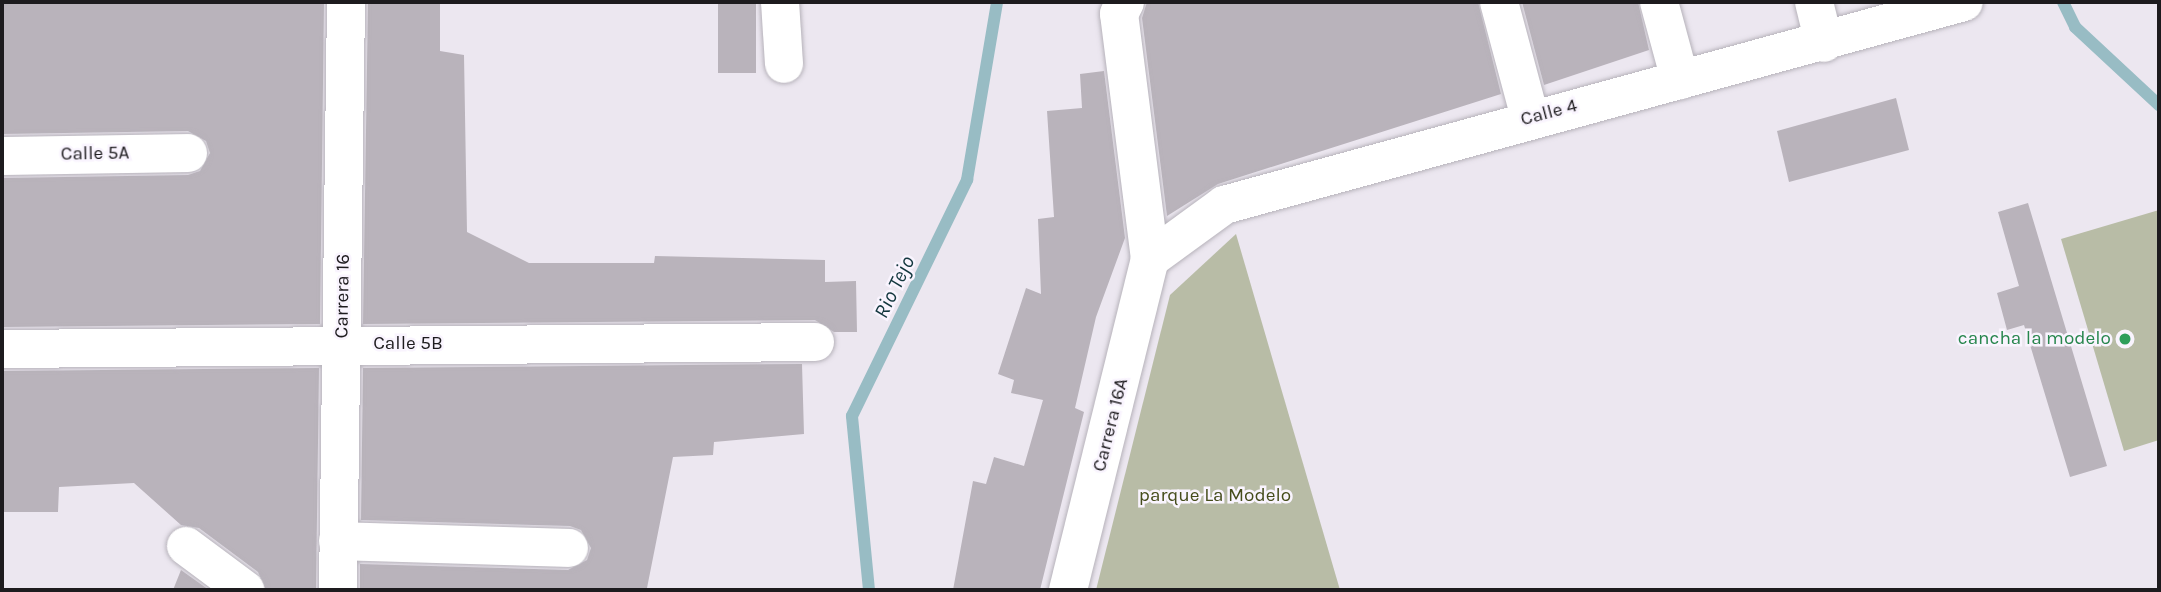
<!DOCTYPE html>
<html>
<head>
<meta charset="utf-8">
<style>
  body { margin:0 }
  #map { position:relative; width:2161px; height:592px; overflow:hidden; background:#ece7f0; font-family:Karla,sans-serif }
  div>[style] { position:absolute }
  .green>* { inset:0; background:#b8bca6 }
  .stream>* { height:12px; margin:-6px; padding:0 6px; transform-origin:6px; border-radius:6px; background:#98bcc4 }
  .building>* { inset:0; background:#b9b3bb }
  .roads { filter:drop-shadow(0 0 2px #b6b2ba) drop-shadow(0 0 2px #b6b2ba) }
  .minor>* { height:38px; margin:-19px; padding:0 19px; transform-origin:19px; border-radius:19px; background:#fff }
  .dots>* { width:19px; height:19px; translate:-50% -50%; box-sizing:border-box; border:4px solid #f9f4fe; border-radius:50% }
  span { translate:-50% -50%; white-space:nowrap; text-align:center; line-height:1.15; -webkit-text-stroke:5px #f9f4fe; paint-order:stroke }
  .street-label { font-size:19px; color:#1d1b1e }
  .leisure-label { font-size:19px; color:#27864d }
  .right { translate:-100% -50%; text-align:right }
  .park-label { font-size:19px; color:#454c1b }
  .water-label { font-size:21px; color:#12363d; font-style:italic }
  .frame { position:absolute; inset:0; border:4px solid #1d1b1e; pointer-events:none }
</style>
</head>
<body>
<div id="map">
  <div class="green">
    <div style="clip-path:polygon(2159px 210px,2159px 440px,2124px 451px,2061px 239px)"></div>
    <div style="clip-path:polygon(1236px 234px,1340px 590px,1096px 590px,1170px 295px)"></div>
  </div>
  <div class="stream">
    <div style="left:2063px;top:2px;width:28px;rotate:64deg"></div>
    <div style="left:2075px;top:27px;width:115px;rotate:42.9deg"></div>
    <div style="left:869px;top:590px;width:175px;rotate:-95.6deg"></div>
    <div style="left:852px;top:416px;width:263px;rotate:-64deg"></div>
    <div style="left:967px;top:180px;width:181px;rotate:-80.4deg"></div>
  </div>
  <div class="building">
    <div style="clip-path:polygon(2px 2px,324px 2px,320px 324px,2px 327px,2px 178px,188px 175px,200px 171px,210px 153px,206px 141px,188px 131px,2px 134px)"></div>
    <div style="clip-path:polygon(368px 2px,440px 2px,440px 51px,464px 55px,467px 232px,529px 263px,654px 263px,655px 256px,825px 260px,825px 282px,856px 281px,857px 332px,834px 332px,815px 320px,363px 324px)"></div>
    <div style="clip-path:polygon(718px 2px,756px 2px,756px 73px,718px 73px)"></div>
    <div style="clip-path:polygon(1147px 2px,1478px 2px,1501px 94px,1218px 184px,1167px 216px,1142px 18px)"></div>
    <div style="clip-path:polygon(1522px 2px,1638px 2px,1649px 50px,1544px 85px)"></div>
    <div style="clip-path:polygon(1104px 71px,1125px 238px,1096px 317px,1075px 408px,1084px 412px,1040px 590px,953px 590px,973px 481px,986px 484px,994px 457px,1024px 466px,1043px 400px,1011px 393px,1014px 380px,998px 374px,1026px 288px,1041px 294px,1038px 219px,1054px 217px,1047px 111px,1082px 108px,1080px 74px)"></div>
    <div style="clip-path:polygon(1896px 98px,1909px 150px,1789px 182px,1777px 131px)"></div>
    <div style="clip-path:polygon(2028px 203px,2107px 466px,2070px 477px,2024px 325px,2007px 330px,1997px 293px,2019px 286px,1998px 212px)"></div>
    <div style="clip-path:polygon(802px 364px,804px 434px,714px 442px,713px 455px,673px 457px,647px 588px,360px 590px,360px 564px,568px 570px,587px 560px,591px 548px,581px 530px,570px 526px,361px 520px,363px 368px)"></div>
    <div style="clip-path:polygon(319px 368px,316px 590px,266px 590px,258px 572px,199px 528px,181px 525px,134px 483px,59px 487px,58px 512px,2px 512px,2px 371px)"></div>
    <div style="clip-path:polygon(181px 570px,209px 590px,173px 590px)"></div>
  </div>
  <div class="roads">
    <div class="minor">
      <div style="left:780px;top:2px;width:62px;rotate:86.3deg"></div>
      <div style="left:1499px;top:2px;width:120px;rotate:75deg"></div>
      <div style="left:1659px;top:2px;width:81px;rotate:74.9deg"></div>
      <div style="left:1814px;top:2px;width:42px;rotate:76.3deg"></div>
      <div style="left:2px;top:156px;width:186px;rotate:-0.9deg"></div>
      <div style="left:1150px;top:259px;width:92px;rotate:-36.1deg"></div>
      <div style="left:1224px;top:205px;width:767px;rotate:-15.34deg"></div>
      <div style="left:2px;top:349px;width:813px;rotate:-0.49deg"></div>
      <div style="left:338px;top:541px;width:231px;rotate:1.7deg"></div>
      <div style="left:186px;top:546px;width:74px;rotate:36.7deg"></div>
      <div style="left:338px;top:590px;width:588px;rotate:-89.22deg"></div>
      <div style="left:1068px;top:590px;width:341px;rotate:-76.1deg"></div>
      <div style="left:1150px;top:259px;width:247px;rotate:-97.2deg"></div>
      <div style="left:1119px;top:14px;width:13px;rotate:-63deg"></div>
    </div>
  </div>
  <div class="dots">
    <div style="left:2125px;top:339px;background:#2e9e5b"></div>
  </div>
  <div class="street-label">
    <span style="left:1549px;top:113px;rotate:-15deg">Calle 4</span>
    <span style="left:95px;top:154px;rotate:-1deg">Calle 5A</span>
    <span style="left:343px;top:296px;rotate:-89deg">Carrera 16</span>
    <span style="left:408px;top:344px">Calle 5B</span>
    <span style="left:1111px;top:425px;rotate:-76deg">Carrera 16A</span>
  </div>
  <div class="leisure-label">
    <span class="right" style="left:2111px;top:339px">cancha la modelo</span>
  </div>
  <div class="park-label">
    <span style="left:1215px;top:496px">parque La Modelo</span>
  </div>
  <div class="water-label">
    <span style="left:894px;top:287px;rotate:-64deg">Rio Tejo</span>
  </div>
  <div class="frame"></div>
</div>
</body>
</html>
